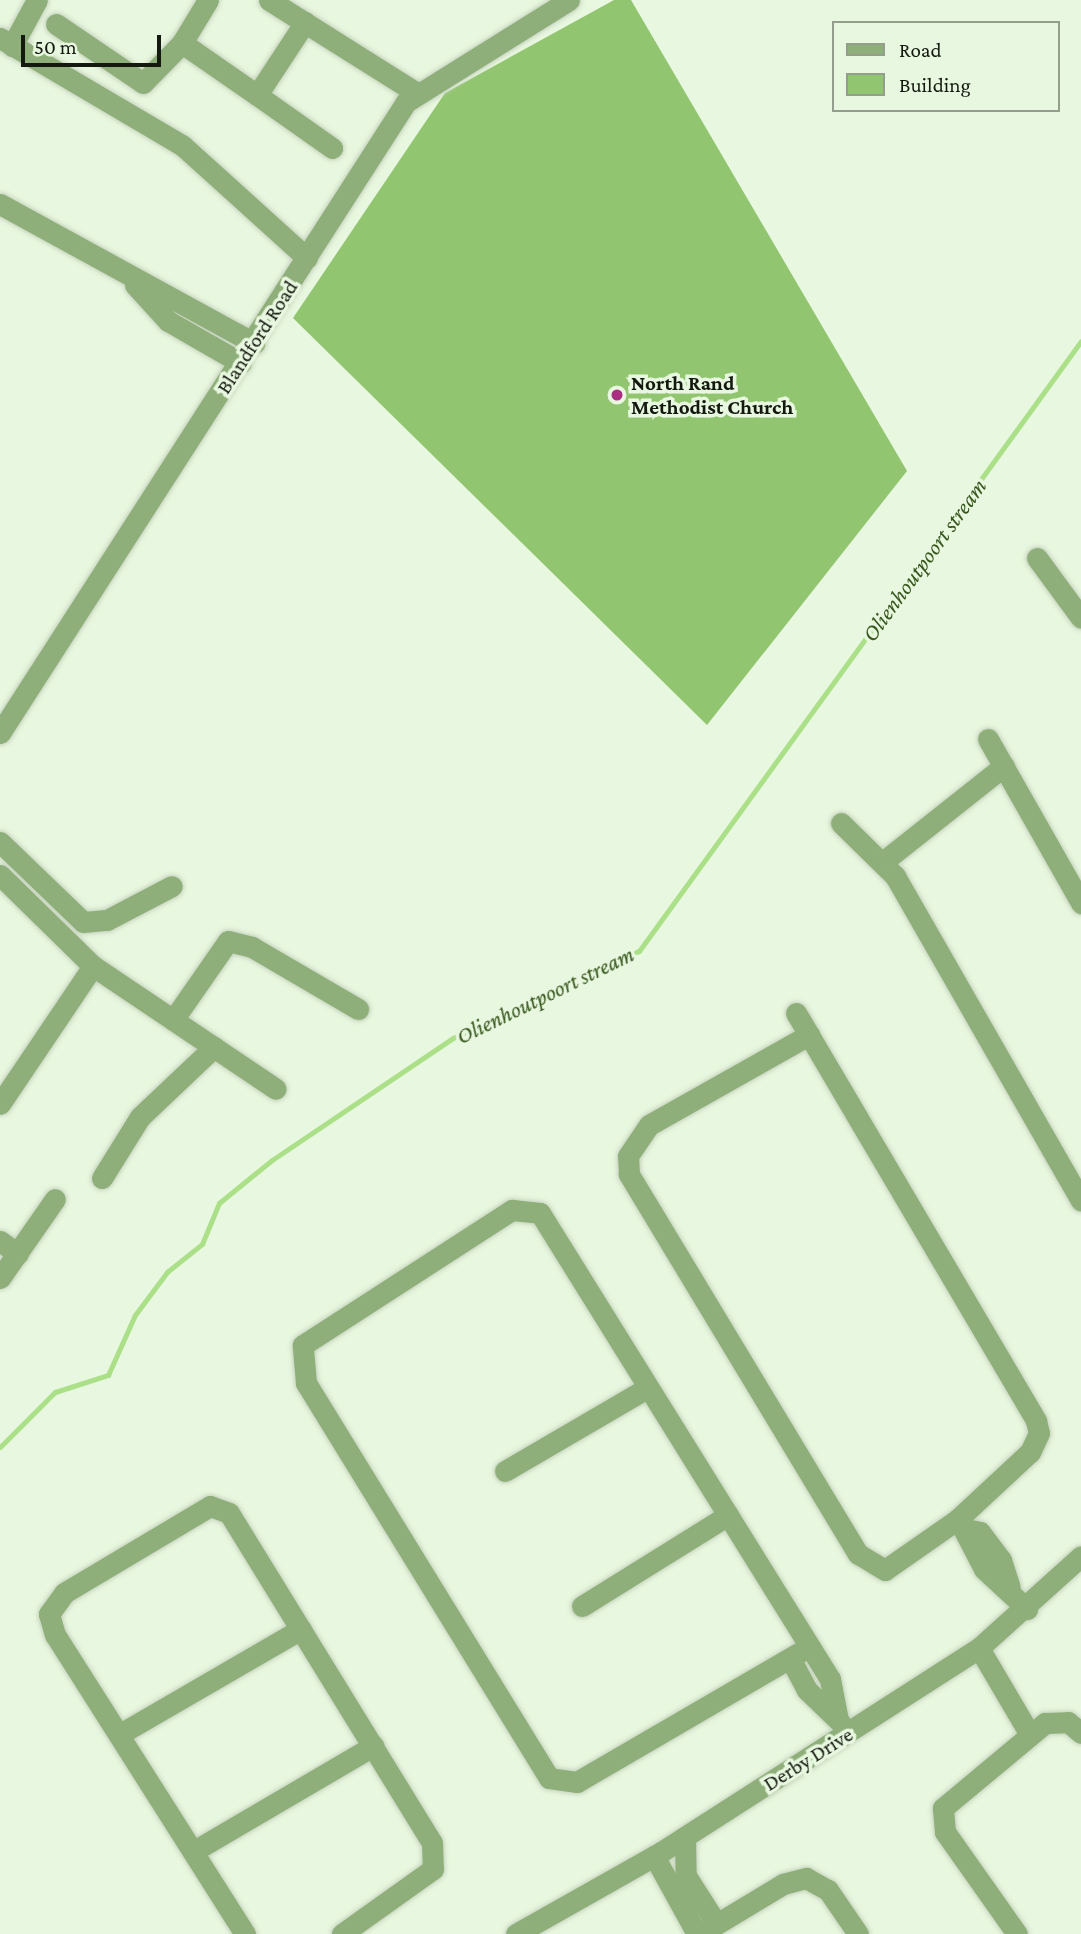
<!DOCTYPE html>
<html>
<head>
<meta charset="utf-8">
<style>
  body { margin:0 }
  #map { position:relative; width:1081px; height:1934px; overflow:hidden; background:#e8f7df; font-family:"Crimson Pro",serif }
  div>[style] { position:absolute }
  .stream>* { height:5px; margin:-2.5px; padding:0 2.5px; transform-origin:2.5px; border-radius:2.5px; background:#ace088 }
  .building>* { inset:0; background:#92c56f }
  .roads { filter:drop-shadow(0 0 2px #c6d3be) drop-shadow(0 0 2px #c6d3be) }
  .minor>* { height:21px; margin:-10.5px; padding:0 10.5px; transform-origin:10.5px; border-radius:10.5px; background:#8eaf79 }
  .dots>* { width:19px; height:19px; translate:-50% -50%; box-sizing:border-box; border:4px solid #e8f7df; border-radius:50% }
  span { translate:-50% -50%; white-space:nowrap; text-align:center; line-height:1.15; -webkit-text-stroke:7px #e8f7df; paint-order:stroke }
  .street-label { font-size:21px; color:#141910 }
  .poi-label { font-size:21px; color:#141910; font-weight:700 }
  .left { translate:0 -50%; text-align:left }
  .water-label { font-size:23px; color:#37571d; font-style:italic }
  .legend { position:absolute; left:832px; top:21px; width:228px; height:91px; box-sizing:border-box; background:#e8f7df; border:2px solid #939e8c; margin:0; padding:9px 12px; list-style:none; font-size:21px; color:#141910 }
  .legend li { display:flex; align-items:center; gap:14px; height:35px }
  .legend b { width:35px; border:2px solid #939e8c }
  .scale { position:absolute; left:21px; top:35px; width:140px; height:32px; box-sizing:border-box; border:4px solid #141910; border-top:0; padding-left:9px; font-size:21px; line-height:24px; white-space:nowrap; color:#141910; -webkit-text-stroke:5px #e8f7df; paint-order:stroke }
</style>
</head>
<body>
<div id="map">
  <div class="stream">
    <div style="left:0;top:1447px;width:78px;rotate:-45deg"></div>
    <div style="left:55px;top:1392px;width:56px;rotate:-17.8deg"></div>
    <div style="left:108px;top:1375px;width:66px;rotate:-65.8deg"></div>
    <div style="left:135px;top:1315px;width:54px;rotate:-53.3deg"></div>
    <div style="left:167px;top:1272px;width:45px;rotate:-38.7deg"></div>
    <div style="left:202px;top:1244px;width:44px;rotate:-67.5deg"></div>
    <div style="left:219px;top:1203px;width:68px;rotate:-39.1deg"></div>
    <div style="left:272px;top:1160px;width:218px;rotate:-34deg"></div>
    <div style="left:453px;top:1038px;width:205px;rotate:-25.1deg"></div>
    <div style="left:639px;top:951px;width:753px;rotate:-54.07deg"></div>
  </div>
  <div class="building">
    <div style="clip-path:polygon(614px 0,631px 0,907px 471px,707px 725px,293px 318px,445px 93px)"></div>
  </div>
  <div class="roads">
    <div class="minor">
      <div style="left:208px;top:0;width:50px;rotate:121.2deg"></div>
      <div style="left:182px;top:43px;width:91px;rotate:34.7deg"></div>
      <div style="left:269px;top:0;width:173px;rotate:32.2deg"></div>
      <div style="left:305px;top:22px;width:87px;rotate:123.3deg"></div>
      <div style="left:257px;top:95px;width:92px;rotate:35.2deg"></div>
      <div style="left:56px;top:24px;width:105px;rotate:34.1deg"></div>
      <div style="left:143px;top:83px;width:56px;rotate:-45.7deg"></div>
      <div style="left:0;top:38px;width:212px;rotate:30.5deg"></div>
      <div style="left:183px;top:146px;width:167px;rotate:42.1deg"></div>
      <div style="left:12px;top:46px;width:52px;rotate:-61.5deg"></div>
      <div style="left:0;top:204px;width:290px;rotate:28.7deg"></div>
      <div style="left:135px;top:285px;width:49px;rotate:47.5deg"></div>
      <div style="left:168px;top:321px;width:84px;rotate:29.9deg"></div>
      <div style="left:1037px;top:558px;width:74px;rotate:53.7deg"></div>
      <div style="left:0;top:733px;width:750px;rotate:-57.24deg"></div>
      <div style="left:406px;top:102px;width:192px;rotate:-32deg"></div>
      <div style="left:988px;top:739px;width:189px;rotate:60.4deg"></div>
      <div style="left:841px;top:823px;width:76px;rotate:44.5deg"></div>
      <div style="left:895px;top:876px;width:374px;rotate:60.2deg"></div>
      <div style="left:0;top:842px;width:115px;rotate:43.9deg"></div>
      <div style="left:83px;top:922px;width:24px;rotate:-5deg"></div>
      <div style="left:107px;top:920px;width:73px;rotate:-27.6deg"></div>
      <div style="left:884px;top:861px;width:153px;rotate:-38.4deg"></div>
      <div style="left:0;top:875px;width:130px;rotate:44.4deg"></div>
      <div style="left:93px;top:966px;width:166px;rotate:124deg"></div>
      <div style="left:93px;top:966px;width:220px;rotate:33.9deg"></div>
      <div style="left:796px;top:1013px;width:26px;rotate:59deg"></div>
      <div style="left:809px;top:1035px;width:448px;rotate:59.5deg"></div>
      <div style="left:1036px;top:1421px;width:12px;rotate:76deg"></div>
      <div style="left:1039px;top:1433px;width:21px;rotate:115deg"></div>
      <div style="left:1030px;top:1452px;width:98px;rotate:137.1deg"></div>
      <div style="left:958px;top:1519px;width:89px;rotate:145.1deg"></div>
      <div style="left:885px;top:1570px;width:31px;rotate:-149deg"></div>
      <div style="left:858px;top:1554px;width:444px;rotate:-121.1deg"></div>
      <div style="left:629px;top:1174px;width:18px;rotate:-93deg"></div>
      <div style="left:628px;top:1156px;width:37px;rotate:-56deg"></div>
      <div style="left:649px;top:1125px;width:184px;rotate:-29.4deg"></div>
      <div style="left:173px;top:1020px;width:96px;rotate:-55.2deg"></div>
      <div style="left:228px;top:941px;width:25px;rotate:14deg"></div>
      <div style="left:252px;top:947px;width:123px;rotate:30.3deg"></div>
      <div style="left:102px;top:1178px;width:72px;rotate:-58.1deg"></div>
      <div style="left:140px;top:1117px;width:102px;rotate:-43.4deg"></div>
      <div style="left:0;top:1241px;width:22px;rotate:36deg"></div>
      <div style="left:0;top:1278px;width:96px;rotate:-55.2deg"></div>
      <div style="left:505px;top:1471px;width:164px;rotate:-30.3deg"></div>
      <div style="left:958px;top:1519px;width:56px;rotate:62.5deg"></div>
      <div style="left:984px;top:1569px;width:59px;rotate:42.9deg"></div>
      <div style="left:966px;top:1529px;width:14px;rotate:12deg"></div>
      <div style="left:980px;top:1532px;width:35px;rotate:53deg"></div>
      <div style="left:1001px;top:1560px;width:28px;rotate:72deg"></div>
      <div style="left:582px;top:1606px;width:172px;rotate:-31.9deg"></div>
      <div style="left:807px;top:1648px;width:266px;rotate:149.8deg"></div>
      <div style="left:577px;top:1782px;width:28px;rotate:-172deg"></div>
      <div style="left:549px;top:1778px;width:464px;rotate:-121.6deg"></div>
      <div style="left:306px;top:1383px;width:38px;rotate:-95deg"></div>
      <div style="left:303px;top:1345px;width:249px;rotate:-32.9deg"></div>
      <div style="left:512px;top:1210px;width:28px;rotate:6deg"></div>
      <div style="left:540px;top:1213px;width:549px;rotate:58.11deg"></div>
      <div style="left:830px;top:1679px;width:38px;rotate:79deg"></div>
      <div style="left:979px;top:1648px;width:99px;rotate:59.5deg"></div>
      <div style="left:791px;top:1660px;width:34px;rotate:62deg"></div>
      <div style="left:807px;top:1690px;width:45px;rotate:44.1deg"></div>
      <div style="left:120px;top:1734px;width:209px;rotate:-30.1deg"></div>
      <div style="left:685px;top:1837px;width:39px;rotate:89deg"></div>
      <div style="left:686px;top:1876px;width:56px;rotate:57.4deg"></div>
      <div style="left:194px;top:1851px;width:208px;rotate:-30.4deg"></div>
      <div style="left:654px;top:1856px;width:89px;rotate:61.1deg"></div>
      <div style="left:245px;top:1934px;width:354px;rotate:-122.4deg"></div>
      <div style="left:55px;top:1635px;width:22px;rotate:-106deg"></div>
      <div style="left:49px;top:1614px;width:26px;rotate:-54deg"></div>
      <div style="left:64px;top:1593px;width:170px;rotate:-30.8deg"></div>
      <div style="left:210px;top:1506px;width:20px;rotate:20deg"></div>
      <div style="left:229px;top:1513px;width:387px;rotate:58.4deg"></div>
      <div style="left:432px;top:1843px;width:26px;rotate:88deg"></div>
      <div style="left:433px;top:1869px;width:112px;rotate:144.5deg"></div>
      <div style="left:516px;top:1934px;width:167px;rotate:-29.5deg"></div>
      <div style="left:661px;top:1852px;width:378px;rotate:-32.7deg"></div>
      <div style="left:979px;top:1648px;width:137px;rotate:-42deg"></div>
      <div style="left:700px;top:1934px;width:97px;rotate:-31.1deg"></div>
      <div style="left:783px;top:1884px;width:24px;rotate:-15deg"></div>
      <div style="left:806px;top:1878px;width:25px;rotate:29deg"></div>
      <div style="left:828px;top:1890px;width:53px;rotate:55.7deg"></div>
      <div style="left:1017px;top:1934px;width:125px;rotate:-125.2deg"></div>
      <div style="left:945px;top:1832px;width:24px;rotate:-95deg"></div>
      <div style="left:943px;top:1808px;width:133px;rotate:-39.8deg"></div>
      <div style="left:1045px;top:1723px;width:23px;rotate:-2deg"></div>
      <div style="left:1068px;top:1722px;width:17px;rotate:40deg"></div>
    </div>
  </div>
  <div class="dots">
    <div style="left:617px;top:395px;background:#a92e81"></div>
  </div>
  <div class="street-label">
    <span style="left:257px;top:337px;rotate:-57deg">Blandford Road</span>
    <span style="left:808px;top:1759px;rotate:-32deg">Derby Drive</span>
  </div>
  <div class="poi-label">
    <span class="left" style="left:631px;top:395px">North Rand<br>Methodist Church</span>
  </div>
  <div class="water-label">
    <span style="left:924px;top:560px;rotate:-54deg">Olienhoutpoort stream</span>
    <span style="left:545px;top:995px;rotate:-26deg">Olienhoutpoort stream</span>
  </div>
  <ul class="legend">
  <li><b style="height:9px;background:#8eaf79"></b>Road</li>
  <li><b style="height:19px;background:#92c56f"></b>Building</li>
  </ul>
  <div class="scale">50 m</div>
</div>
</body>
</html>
